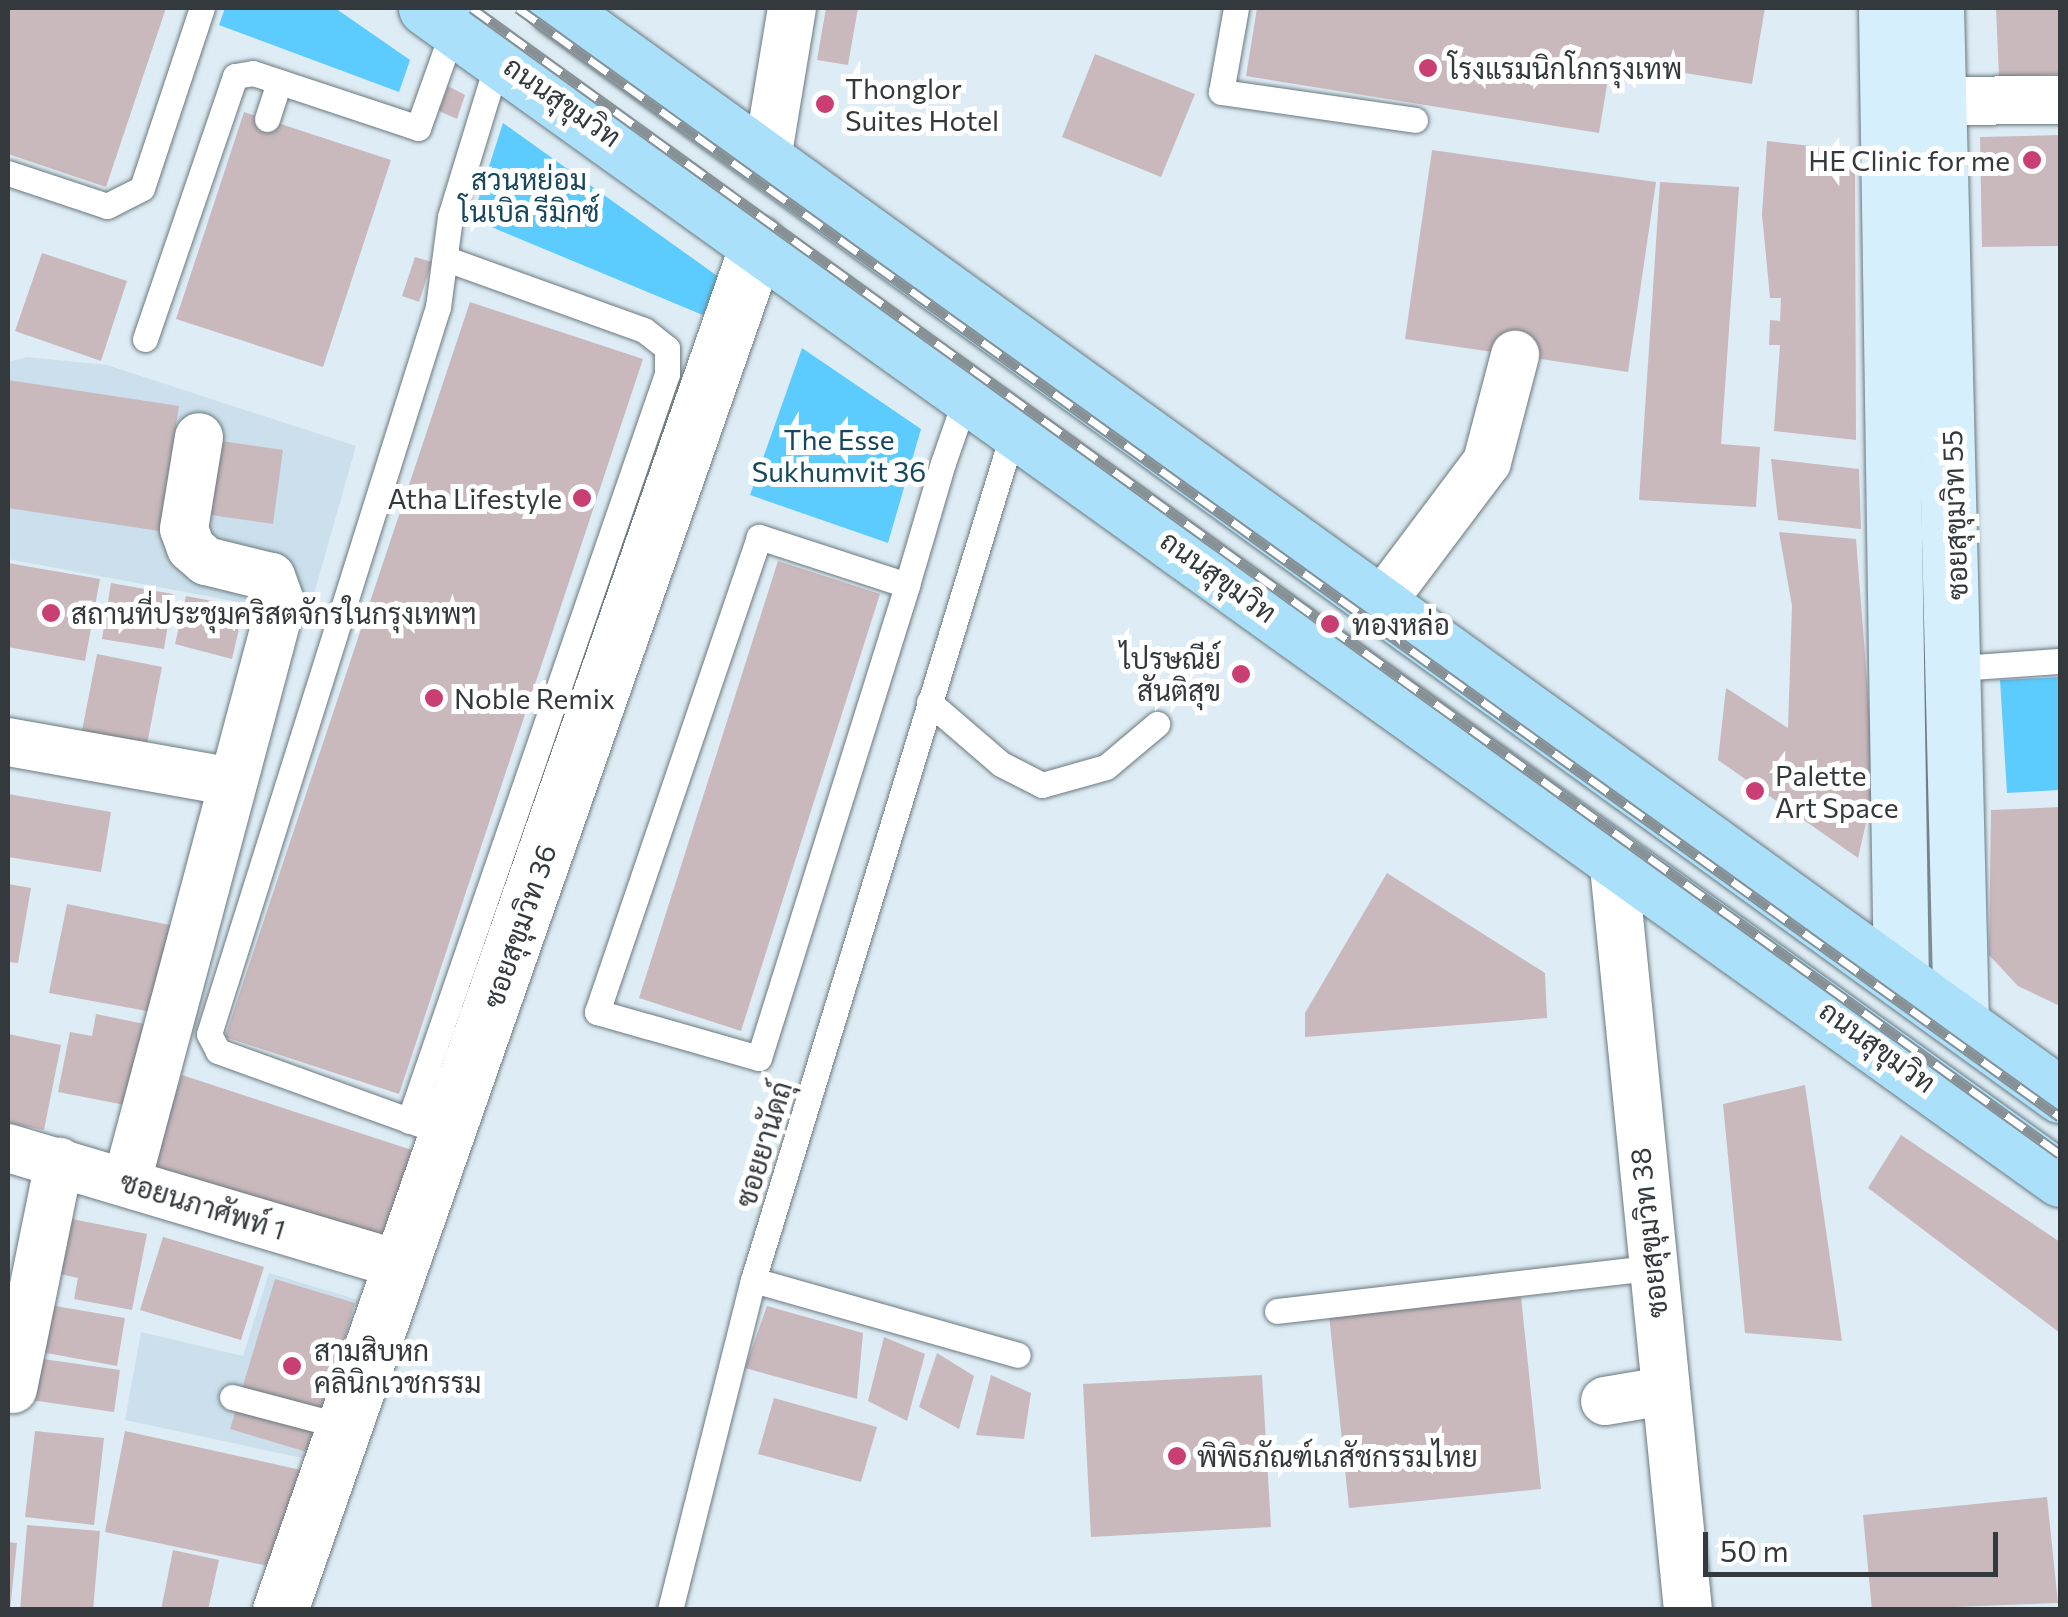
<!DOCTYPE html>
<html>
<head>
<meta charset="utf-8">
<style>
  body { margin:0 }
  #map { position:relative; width:2068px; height:1617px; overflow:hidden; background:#deedf5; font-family:Commissioner,Sarabun,sans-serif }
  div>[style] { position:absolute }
  .built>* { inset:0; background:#cbe0ec }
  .green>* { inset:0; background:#5ccbfe }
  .building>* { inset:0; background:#c9b9bd }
  .roads { filter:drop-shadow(0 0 2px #6b787f) drop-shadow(0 0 2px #6b787f) }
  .service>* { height:25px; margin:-12.5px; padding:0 12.5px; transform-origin:12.5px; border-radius:12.5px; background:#fff }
  .minor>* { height:48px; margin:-24px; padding:0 24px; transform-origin:24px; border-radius:24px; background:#fff }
  .tertiary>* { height:55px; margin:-27.5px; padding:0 27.5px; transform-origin:27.5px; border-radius:27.5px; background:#fff }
  .secondary>* { height:55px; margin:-27.5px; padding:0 27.5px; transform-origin:27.5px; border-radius:27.5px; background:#d5effc }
  .primary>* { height:55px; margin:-27.5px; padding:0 27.5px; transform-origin:27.5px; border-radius:27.5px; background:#abe0fa }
  .rail>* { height:11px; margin-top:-5.5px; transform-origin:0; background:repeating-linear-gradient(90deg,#fff 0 22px,#869095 0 44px); box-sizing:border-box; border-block:2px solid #869095 }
  .dots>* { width:28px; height:28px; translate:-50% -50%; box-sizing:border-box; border:5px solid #fff; border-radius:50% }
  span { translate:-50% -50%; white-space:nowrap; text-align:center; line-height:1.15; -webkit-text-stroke:10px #fff; paint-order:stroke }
  .poi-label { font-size:28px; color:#33393c }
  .left { translate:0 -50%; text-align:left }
  .right { translate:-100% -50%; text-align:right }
  .street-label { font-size:28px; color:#33393c }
  .park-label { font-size:28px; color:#17475c }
  .frame { position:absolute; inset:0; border:10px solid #33393c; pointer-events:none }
  .scale { position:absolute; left:1703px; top:1532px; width:295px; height:45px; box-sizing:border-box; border:5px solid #33393c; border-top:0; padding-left:12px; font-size:30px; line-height:35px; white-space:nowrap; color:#33393c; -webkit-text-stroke:8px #fff; paint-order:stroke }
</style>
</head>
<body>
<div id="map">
  <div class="built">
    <div style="clip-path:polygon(27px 357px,107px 365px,356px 446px,308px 615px,8px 559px,8px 362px)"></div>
    <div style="clip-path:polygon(269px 1273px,372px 1304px,321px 1462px,125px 1420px,141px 1332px,243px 1356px)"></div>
  </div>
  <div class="green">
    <div style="clip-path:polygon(225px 8px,335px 8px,410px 60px,399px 92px,219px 25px)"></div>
    <div style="clip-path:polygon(503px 123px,723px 280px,710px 318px,472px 219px)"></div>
    <div style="clip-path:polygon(802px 348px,921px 429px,888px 543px,750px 495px)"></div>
    <div style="clip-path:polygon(2060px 677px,2060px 790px,2007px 793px,2000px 680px)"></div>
  </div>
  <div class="building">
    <div style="clip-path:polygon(8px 8px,166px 8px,106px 187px,8px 154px)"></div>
    <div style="clip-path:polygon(826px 8px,858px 8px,848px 65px,817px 60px)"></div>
    <div style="clip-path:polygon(1257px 8px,1765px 8px,1752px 84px,1611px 61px,1599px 133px,1246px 76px)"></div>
    <div style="clip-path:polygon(1996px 8px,2060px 8px,2060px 74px,1999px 77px)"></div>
    <div style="clip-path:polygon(1095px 54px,1195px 94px,1161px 177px,1062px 137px)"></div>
    <div style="clip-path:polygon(448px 86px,465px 95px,457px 119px,439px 111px)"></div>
    <div style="clip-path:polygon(244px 112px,391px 160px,323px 367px,176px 319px)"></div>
    <div style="clip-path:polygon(2060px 135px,2060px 246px,1982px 247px,1980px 137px)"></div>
    <div style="clip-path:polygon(1767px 141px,1847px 150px,1855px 175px,1856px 440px,1774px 431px,1780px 345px,1769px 345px,1770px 320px,1780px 321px,1781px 298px,1770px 298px,1762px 214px)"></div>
    <div style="clip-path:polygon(1432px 150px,1656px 182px,1628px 372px,1405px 339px)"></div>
    <div style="clip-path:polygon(1660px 182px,1739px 187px,1721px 444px,1760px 447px,1756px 507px,1639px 500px)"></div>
    <div style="clip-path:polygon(42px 253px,127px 281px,101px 361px,15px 331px)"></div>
    <div style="clip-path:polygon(415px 257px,432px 262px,419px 302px,402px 296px)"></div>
    <div style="clip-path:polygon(470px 302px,643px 359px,399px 1094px,225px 1037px)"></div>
    <div style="clip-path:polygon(8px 380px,179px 406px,159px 531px,8px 508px)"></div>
    <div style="clip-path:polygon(221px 441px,283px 450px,273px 524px,211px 515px)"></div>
    <div style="clip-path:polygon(1771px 459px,1859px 469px,1861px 529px,1778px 520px)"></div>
    <div style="clip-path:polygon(1779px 532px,1856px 539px,1875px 783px,1858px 858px,1718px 760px,1726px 688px,1788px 728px,1792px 606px)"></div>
    <div style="clip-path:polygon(778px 561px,880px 594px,741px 1031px,639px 998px)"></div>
    <div style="clip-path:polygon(8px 563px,100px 579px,85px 661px,8px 647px)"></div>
    <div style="clip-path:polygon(111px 583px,173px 594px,164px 649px,102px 639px)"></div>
    <div style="clip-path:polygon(186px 596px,244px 607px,232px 659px,175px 644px)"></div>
    <div style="clip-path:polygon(97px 654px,162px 667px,146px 749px,81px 736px)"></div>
    <div style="clip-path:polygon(8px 794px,111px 812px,101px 872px,8px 857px)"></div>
    <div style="clip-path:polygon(2060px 807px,2060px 1006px,2018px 986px,1989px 955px,1991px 810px)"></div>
    <div style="clip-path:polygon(1387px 873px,1545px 973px,1547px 1018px,1305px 1037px,1305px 1013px)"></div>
    <div style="clip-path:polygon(8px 884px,31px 888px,18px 963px,8px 962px)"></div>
    <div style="clip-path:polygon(67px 904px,170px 925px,152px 1012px,49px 993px)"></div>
    <div style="clip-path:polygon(96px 1014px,159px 1027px,151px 1066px,134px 1063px,125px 1105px,58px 1092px,70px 1032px,92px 1036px)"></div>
    <div style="clip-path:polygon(8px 1034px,61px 1045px,44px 1130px,8px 1123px)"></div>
    <div style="clip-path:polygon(182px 1075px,415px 1151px,385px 1246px,151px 1170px)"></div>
    <div style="clip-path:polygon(1805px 1085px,1842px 1341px,1745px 1333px,1723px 1104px)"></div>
    <div style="clip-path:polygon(1901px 1135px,2060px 1242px,2060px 1333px,1868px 1188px)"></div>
    <div style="clip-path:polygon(57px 1216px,147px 1234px,132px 1310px,74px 1299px,78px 1278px,46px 1271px)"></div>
    <div style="clip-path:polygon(163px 1237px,264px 1267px,241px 1340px,140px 1310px)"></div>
    <div style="clip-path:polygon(275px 1279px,355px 1303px,310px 1453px,230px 1429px)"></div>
    <div style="clip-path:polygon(1521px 1297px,1541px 1489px,1349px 1508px,1329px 1315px)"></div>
    <div style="clip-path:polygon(38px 1303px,125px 1318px,117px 1366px,30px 1350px)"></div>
    <div style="clip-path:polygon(767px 1306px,863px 1333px,857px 1399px,745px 1368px)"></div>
    <div style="clip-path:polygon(884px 1337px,925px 1354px,907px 1421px,868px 1401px)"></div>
    <div style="clip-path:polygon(937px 1353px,974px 1376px,959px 1429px,919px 1407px)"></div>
    <div style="clip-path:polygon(29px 1357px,120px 1370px,114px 1412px,24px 1399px)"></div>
    <div style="clip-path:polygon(991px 1375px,1031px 1393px,1024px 1439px,976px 1435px)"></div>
    <div style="clip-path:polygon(1262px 1375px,1271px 1527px,1091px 1537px,1083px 1384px)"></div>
    <div style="clip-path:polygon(774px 1398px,877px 1427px,861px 1482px,758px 1454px)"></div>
    <div style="clip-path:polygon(35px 1431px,104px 1438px,94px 1525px,25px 1517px)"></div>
    <div style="clip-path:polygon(125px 1431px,301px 1470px,273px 1567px,105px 1532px)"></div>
    <div style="clip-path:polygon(2047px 1497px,2058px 1603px,1872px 1610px,1863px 1515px)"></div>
    <div style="clip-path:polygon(27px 1525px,100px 1531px,93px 1610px,20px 1610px)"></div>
    <div style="clip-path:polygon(8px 1542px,17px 1543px,10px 1610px,8px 1609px)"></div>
    <div style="clip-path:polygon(173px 1550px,219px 1560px,208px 1610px,161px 1610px)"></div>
  </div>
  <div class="roads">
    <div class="service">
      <div style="left:1236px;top:8px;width:85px;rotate:100.1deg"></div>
      <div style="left:1221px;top:92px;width:196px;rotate:8.2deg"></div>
      <div style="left:267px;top:119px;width:39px;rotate:-72deg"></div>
      <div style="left:8px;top:173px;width:104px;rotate:18.4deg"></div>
      <div style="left:107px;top:206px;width:39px;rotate:-27deg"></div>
      <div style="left:142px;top:188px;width:190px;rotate:-71.6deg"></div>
      <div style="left:145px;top:339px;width:278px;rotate:-71.1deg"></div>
      <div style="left:235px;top:76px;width:18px;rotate:-9deg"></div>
      <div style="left:253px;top:73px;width:174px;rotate:18.4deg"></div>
      <div style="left:418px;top:128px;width:107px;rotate:-70.4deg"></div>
      <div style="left:907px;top:585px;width:156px;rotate:-162deg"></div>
      <div style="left:759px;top:537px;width:502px;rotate:108.83deg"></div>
      <div style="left:597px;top:1012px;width:168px;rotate:15.9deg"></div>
      <div style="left:759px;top:1058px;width:496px;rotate:-72.6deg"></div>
      <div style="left:907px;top:585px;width:127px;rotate:-73.6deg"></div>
      <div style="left:943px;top:463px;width:70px;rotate:-70.8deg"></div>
      <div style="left:1959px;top:668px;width:101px;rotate:-4deg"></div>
      <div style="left:929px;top:702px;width:95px;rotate:40.7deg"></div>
      <div style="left:1001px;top:764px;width:46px;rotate:27.1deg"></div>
      <div style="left:1042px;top:785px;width:66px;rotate:-15.7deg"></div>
      <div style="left:1106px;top:767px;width:67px;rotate:-40.1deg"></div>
      <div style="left:409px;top:1121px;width:790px;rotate:-70.95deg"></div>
      <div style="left:667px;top:374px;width:26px;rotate:-90deg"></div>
      <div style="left:667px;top:348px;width:29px;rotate:-142deg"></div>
      <div style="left:644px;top:330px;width:206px;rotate:-160.2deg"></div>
      <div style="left:447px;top:1134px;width:244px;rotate:-160.1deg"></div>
      <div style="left:218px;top:1051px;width:19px;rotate:-118deg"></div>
      <div style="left:209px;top:1034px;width:762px;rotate:-72.52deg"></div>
      <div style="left:438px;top:307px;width:91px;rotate:-82.4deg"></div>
      <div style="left:450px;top:217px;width:167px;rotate:-73deg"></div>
      <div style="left:753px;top:1280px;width:275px;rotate:15.8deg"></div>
      <div style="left:1277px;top:1311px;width:375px;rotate:-6.6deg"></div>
      <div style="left:232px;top:1397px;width:114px;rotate:14.8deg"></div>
      <div style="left:670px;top:1610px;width:340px;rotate:-75.9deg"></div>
      <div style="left:753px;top:1280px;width:890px;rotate:-72.95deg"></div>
    </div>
    <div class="minor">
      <div style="left:1939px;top:101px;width:121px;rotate:-0.5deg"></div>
      <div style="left:767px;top:159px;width:153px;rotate:-80.6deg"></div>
      <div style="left:1381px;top:603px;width:176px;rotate:-53.1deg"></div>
      <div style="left:1487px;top:462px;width:111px;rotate:-75.3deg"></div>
      <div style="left:8px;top:742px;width:228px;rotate:10.1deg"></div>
      <div style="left:1613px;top:856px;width:758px;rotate:84.32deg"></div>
      <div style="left:8px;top:1148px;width:406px;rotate:16.6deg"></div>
      <div style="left:127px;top:1181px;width:597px;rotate:-75.06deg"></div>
      <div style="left:281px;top:604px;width:29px;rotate:-110deg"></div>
      <div style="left:271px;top:577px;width:67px;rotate:-166.2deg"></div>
      <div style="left:206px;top:561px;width:20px;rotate:-139deg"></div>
      <div style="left:191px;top:548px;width:20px;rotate:-110deg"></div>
      <div style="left:184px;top:529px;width:93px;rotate:-80.7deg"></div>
      <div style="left:13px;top:1389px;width:232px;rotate:-78.5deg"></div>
      <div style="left:1605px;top:1401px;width:60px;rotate:-9.6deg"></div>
    </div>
    <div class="tertiary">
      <div style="left:280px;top:1610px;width:1448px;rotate:-70.73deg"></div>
    </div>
    <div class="secondary">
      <div style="left:1886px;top:8px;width:972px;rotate:89.12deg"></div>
      <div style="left:1936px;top:8px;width:1014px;rotate:88.59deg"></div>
    </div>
    <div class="primary">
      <div style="left:426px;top:8px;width:2010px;rotate:35.63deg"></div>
      <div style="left:556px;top:8px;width:1856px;rotate:35.86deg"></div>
    </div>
  </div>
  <div class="rail">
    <div style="left:472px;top:8px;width:1958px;rotate:35.82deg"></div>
    <div style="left:518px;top:8px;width:1899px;rotate:35.72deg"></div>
  </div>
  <div class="dots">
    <div style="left:1428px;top:68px;background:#c93e73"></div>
    <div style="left:825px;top:104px;background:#c93e73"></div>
    <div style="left:2032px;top:160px;background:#c93e73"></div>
    <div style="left:582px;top:498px;background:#c93e73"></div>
    <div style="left:51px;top:613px;background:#c93e73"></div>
    <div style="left:1330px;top:624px;background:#c93e73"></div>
    <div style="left:1241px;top:674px;background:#c93e73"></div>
    <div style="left:434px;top:698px;background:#c93e73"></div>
    <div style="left:1755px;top:791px;background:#c93e73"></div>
    <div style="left:292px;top:1366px;background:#c93e73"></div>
    <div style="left:1177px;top:1456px;background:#c93e73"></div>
  </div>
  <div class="poi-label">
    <span class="left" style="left:1448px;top:68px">โรงแรมนิกโกกรุงเทพ</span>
    <span class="left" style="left:845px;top:104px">Thonglor<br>Suites Hotel</span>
    <span class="right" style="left:2010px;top:160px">HE Clinic for me</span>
    <span class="right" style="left:562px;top:498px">Atha Lifestyle</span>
    <span class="left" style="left:71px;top:613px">สถานที่ประชุมคริสตจักรในกรุงเทพฯ</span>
    <span class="left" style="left:1352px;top:624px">ทองหล่อ</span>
    <span class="right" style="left:1221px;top:674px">ไปรษณีย์<br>สันติสุข</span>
    <span class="left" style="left:454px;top:698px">Noble Remix</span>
    <span class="left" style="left:1775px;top:791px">Palette<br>Art Space</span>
    <span class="left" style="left:314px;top:1366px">สามสิบหก<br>คลินิกเวชกรรม</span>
    <span class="left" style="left:1197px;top:1456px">พิพิธภัณฑ์เภสัชกรรมไทย</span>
  </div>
  <div class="street-label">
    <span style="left:563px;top:101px;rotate:35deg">ถนนสุขุมวิท</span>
    <span style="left:1954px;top:515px;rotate:-92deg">ซอยสุขุมวิท 55</span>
    <span style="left:1219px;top:576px;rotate:36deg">ถนนสุขุมวิท</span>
    <span style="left:519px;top:926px;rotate:-71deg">ซอยสุขุมวิท 36</span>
    <span style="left:1878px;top:1046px;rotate:36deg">ถนนสุขุมวิท</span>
    <span style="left:763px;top:1144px;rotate:-73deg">ซอยยานัดถุ์</span>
    <span style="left:203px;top:1205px;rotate:17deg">ซอยนภาศัพท์ 1</span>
    <span style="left:1648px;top:1233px;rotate:-96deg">ซอยสุขุมวิท 38</span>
  </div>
  <div class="park-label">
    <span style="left:529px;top:195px">สวนหย่อม<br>โนเบิล รีมิกซ์</span>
    <span style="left:839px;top:455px">The Esse<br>Sukhumvit 36</span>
  </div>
  <div class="frame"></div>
  <div class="scale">50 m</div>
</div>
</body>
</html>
